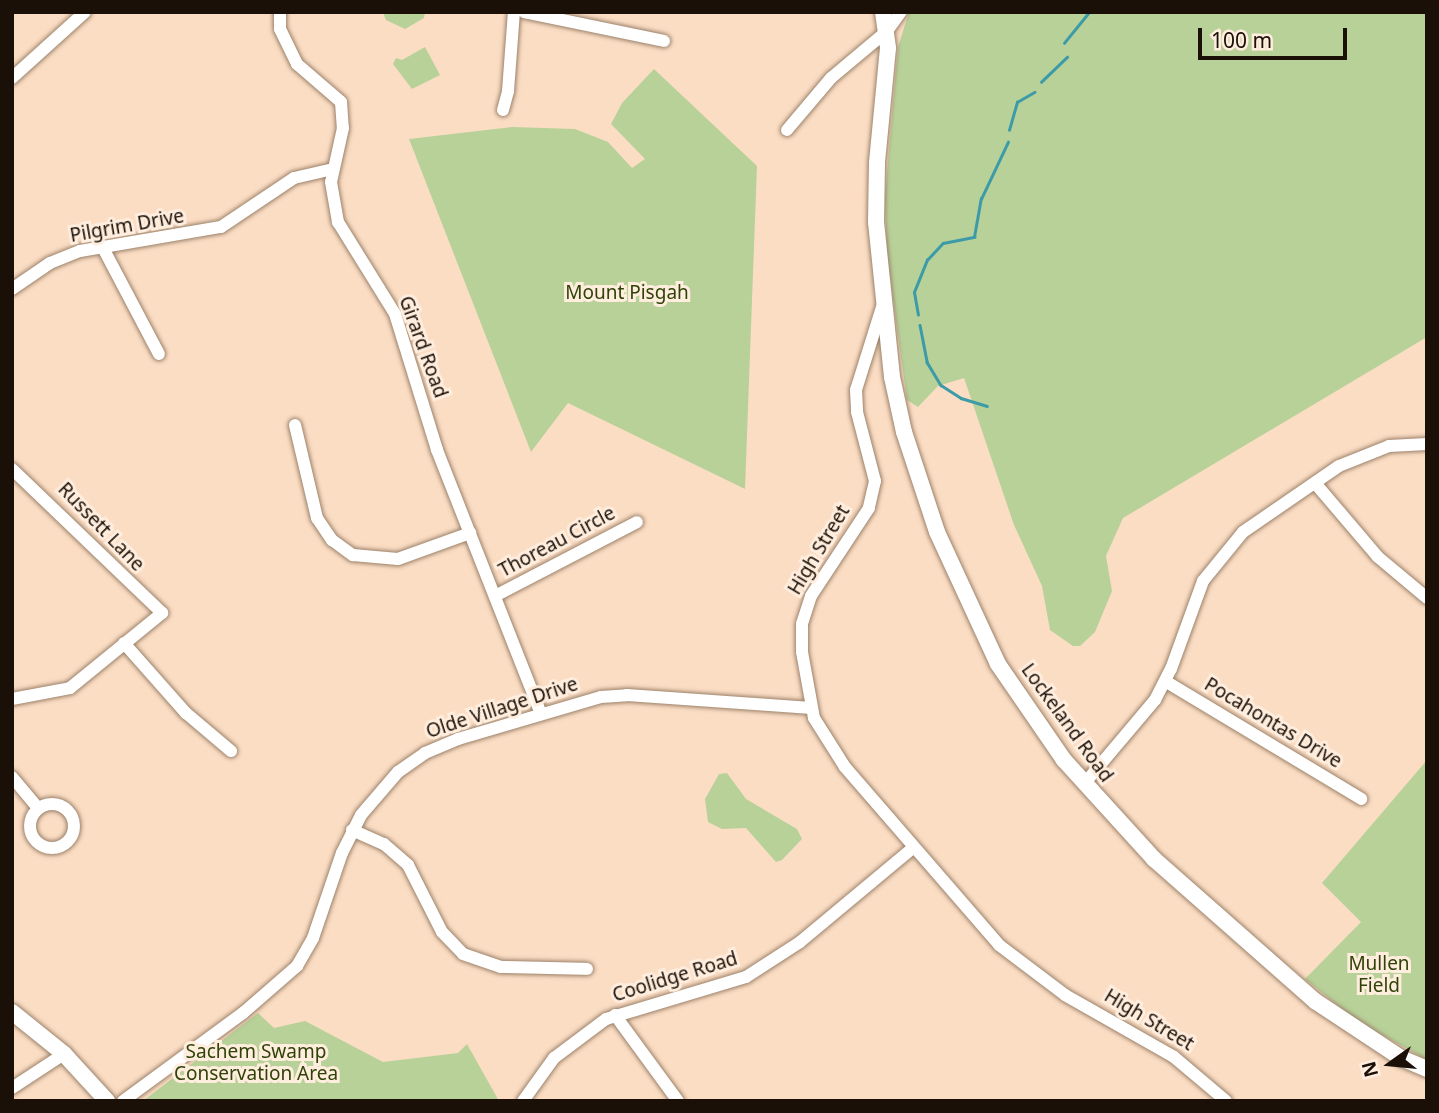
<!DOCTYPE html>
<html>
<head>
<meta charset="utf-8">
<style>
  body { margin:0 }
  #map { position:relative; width:1439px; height:1113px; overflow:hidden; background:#fbddc4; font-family:"Noto Sans",sans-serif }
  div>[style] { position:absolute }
  .green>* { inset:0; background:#b8d199 }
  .stream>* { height:2.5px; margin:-1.25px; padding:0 1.25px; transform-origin:1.25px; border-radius:1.25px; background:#3d9ba8 }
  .roads { filter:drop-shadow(0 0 2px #9c826a) drop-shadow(0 0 2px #9c826a) }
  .street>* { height:12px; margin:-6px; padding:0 6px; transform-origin:6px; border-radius:6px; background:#fff }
  .street>.ring { margin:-6px; padding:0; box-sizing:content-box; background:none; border:12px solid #fff; border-radius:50% }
  .secondary>* { height:16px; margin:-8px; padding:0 8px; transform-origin:8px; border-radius:8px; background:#fff }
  span { translate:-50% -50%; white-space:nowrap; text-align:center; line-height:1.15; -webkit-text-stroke:6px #ffedde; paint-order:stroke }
  .street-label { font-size:19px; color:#1a1007 }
  .park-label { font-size:19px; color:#2f4308 }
  .frame { position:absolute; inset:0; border:14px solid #1a1007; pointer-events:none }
  .north { position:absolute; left:1355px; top:1029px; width:70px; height:70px; -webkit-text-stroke:5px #ffedde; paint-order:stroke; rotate:255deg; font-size:19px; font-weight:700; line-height:28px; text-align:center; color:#1a1007 }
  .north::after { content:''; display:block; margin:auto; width:24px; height:32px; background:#1a1007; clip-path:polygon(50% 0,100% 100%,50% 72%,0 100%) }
  .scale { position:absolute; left:1198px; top:28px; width:149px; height:32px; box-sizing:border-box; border:4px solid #1a1007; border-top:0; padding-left:9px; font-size:21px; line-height:24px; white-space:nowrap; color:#1a1007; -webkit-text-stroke:5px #ffedde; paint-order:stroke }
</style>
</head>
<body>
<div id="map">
  <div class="green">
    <div style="clip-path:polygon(383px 12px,425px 12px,424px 18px,405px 29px,386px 20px)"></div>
    <div style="clip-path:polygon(909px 12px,1427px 12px,1427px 337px,1123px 518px,1106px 556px,1112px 591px,1095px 632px,1080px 646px,1073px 646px,1050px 630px,1042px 586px,1014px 525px,964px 378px,938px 386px,918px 407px,907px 400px,887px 256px,885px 196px,898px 47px)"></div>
    <div style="clip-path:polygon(425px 47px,440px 75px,412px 89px,393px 64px,396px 58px,402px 60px)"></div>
    <div style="clip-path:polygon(654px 69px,757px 166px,745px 489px,568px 403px,531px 452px,409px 139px,512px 127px,575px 129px,608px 142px,632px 168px,645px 159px,611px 124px,622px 103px)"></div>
    <div style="clip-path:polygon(1427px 760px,1427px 1060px,1356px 1020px,1305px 979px,1361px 922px,1322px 883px)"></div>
    <div style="clip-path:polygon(727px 773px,746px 799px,797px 829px,802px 839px,782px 860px,776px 862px,746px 828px,722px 829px,708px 822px,705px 799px,719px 774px)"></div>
    <div style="clip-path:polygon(258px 1013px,274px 1028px,305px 1021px,383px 1062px,458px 1053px,467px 1044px,499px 1101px,143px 1101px)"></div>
  </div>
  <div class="stream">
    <div style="left:1064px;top:43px;width:40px;rotate:-51deg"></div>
    <div style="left:1041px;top:82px;width:36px;rotate:-44deg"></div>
    <div style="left:1009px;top:130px;width:29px;rotate:-74deg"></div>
    <div style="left:1017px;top:102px;width:20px;rotate:-30deg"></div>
    <div style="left:918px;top:315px;width:23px;rotate:-100deg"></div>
    <div style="left:914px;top:292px;width:35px;rotate:-68deg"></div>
    <div style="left:927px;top:260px;width:23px;rotate:-47deg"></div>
    <div style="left:943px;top:243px;width:32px;rotate:-11deg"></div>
    <div style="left:974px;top:237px;width:39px;rotate:-80deg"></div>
    <div style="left:981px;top:199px;width:63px;rotate:-64.7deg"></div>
    <div style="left:920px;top:325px;width:38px;rotate:79deg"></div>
    <div style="left:927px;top:362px;width:27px;rotate:59deg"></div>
    <div style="left:941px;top:385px;width:24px;rotate:33deg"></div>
    <div style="left:961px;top:398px;width:27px;rotate:17deg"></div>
  </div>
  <div class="roads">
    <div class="street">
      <div style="left:280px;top:12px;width:17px;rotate:90deg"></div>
      <div style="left:280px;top:29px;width:39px;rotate:64deg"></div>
      <div style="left:297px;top:64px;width:58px;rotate:40.8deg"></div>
      <div style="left:341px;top:102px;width:26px;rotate:86deg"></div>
      <div style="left:343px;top:128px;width:55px;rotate:102.5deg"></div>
      <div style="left:331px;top:182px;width:41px;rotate:80.1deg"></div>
      <div style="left:338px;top:222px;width:108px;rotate:58.2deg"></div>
      <div style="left:395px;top:314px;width:142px;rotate:72.8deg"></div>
      <div style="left:437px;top:450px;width:284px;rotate:68.5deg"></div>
      <div style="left:524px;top:12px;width:143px;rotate:11.7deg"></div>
      <div style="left:12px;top:78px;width:98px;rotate:-42.1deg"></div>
      <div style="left:503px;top:110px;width:20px;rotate:-75deg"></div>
      <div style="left:508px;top:91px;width:79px;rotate:-85.7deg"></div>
      <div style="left:787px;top:130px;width:68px;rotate:-49.8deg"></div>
      <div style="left:831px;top:78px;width:73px;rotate:-40deg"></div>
      <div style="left:887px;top:31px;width:24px;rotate:-54deg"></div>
      <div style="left:102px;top:246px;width:122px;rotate:62.2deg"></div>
      <div style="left:12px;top:289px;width:46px;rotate:-34.4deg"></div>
      <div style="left:50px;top:263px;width:32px;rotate:-22deg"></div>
      <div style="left:80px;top:251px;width:143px;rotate:-9.7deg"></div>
      <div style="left:221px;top:227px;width:88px;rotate:-33.9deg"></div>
      <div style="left:294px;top:178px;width:39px;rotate:-13deg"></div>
      <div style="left:882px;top:307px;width:87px;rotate:107.4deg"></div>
      <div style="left:856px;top:390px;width:22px;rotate:87deg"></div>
      <div style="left:857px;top:412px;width:71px;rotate:75.4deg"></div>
      <div style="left:875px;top:481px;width:28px;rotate:103deg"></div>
      <div style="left:869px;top:508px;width:105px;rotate:123.4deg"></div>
      <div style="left:811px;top:596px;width:29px;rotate:108deg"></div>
      <div style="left:802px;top:624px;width:28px;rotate:90deg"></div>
      <div style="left:802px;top:652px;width:67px;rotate:79.7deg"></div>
      <div style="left:814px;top:718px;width:58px;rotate:57.7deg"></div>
      <div style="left:845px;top:767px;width:235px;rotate:49.1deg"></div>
      <div style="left:999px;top:945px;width:83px;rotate:37.1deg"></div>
      <div style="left:1065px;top:995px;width:125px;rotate:29.6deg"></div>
      <div style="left:1174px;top:1057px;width:68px;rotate:40.2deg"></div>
      <div style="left:295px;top:425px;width:96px;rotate:76.7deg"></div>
      <div style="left:317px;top:518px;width:27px;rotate:56deg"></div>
      <div style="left:332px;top:540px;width:26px;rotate:36deg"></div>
      <div style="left:353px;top:555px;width:45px;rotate:5.1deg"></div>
      <div style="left:398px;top:559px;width:77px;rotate:-19.9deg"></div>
      <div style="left:12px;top:469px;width:208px;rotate:43.8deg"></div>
      <div style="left:1315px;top:483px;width:97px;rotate:49.6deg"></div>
      <div style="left:1378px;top:557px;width:64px;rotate:39.9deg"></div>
      <div style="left:495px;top:596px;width:160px;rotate:-27.5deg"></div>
      <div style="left:124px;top:643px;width:94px;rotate:48.5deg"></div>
      <div style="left:186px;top:713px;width:59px;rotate:40.2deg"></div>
      <div style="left:1165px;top:681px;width:229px;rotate:31deg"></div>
      <div style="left:12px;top:699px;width:59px;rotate:-10.7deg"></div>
      <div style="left:70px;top:688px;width:119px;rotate:-39.2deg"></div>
      <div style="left:12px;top:777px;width:39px;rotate:50deg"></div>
      <div style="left:1084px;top:784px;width:110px;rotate:-49.8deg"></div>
      <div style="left:1155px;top:700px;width:35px;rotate:-63deg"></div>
      <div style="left:1171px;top:669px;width:94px;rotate:-70deg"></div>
      <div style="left:1203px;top:581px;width:63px;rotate:-50.8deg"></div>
      <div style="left:1243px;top:532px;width:116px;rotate:-34.5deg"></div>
      <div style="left:1339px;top:466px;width:54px;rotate:-21.8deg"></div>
      <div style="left:1389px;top:446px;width:38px;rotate:-3deg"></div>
      <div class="ring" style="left:30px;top:804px;width:32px;height:32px"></div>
      <div style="left:352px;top:830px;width:35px;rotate:24deg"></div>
      <div style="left:384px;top:844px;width:32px;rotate:41deg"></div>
      <div style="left:408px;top:865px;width:75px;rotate:63.1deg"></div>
      <div style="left:442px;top:932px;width:30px;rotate:46deg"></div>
      <div style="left:463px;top:954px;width:40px;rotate:18.9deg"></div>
      <div style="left:501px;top:967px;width:86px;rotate:1.3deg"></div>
      <div style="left:615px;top:1015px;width:107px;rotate:53.8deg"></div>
      <div style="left:12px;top:1088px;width:62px;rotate:-33.2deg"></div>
      <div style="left:123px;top:1101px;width:149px;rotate:-36.3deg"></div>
      <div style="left:243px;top:1013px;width:72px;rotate:-41deg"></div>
      <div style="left:297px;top:966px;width:32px;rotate:-60deg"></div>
      <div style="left:313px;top:938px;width:90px;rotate:-71.2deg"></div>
      <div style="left:342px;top:853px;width:42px;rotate:-63.4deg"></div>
      <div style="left:361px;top:815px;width:57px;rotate:-49.3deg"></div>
      <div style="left:398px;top:772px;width:33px;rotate:-35deg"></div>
      <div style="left:425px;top:753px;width:36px;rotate:-23deg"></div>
      <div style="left:458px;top:739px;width:149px;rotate:-16.4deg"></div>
      <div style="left:601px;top:697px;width:26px;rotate:-4deg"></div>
      <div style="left:627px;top:695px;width:185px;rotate:4deg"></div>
      <div style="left:523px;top:1101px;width:53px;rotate:-54.2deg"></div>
      <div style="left:554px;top:1058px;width:65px;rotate:-36.9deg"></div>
      <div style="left:606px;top:1019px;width:146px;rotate:-16.7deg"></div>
      <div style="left:746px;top:977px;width:64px;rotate:-32.9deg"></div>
      <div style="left:800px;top:942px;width:148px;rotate:-39.8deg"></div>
    </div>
    <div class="secondary">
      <div style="left:883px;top:12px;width:36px;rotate:82deg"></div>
      <div style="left:888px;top:48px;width:116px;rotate:95.5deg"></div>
      <div style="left:877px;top:163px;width:59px;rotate:91deg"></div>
      <div style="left:876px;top:222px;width:156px;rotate:84.1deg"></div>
      <div style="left:892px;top:377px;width:56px;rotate:77.7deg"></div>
      <div style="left:904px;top:432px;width:105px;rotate:71.7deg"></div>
      <div style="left:937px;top:532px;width:145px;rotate:65.2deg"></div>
      <div style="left:998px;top:664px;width:116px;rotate:55.5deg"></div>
      <div style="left:1064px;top:760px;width:134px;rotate:47.7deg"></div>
      <div style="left:1154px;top:859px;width:215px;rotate:41.4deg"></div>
      <div style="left:1315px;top:1001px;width:103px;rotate:33.5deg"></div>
      <div style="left:1401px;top:1058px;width:28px;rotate:23deg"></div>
      <div style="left:12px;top:1012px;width:67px;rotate:38.9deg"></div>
      <div style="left:64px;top:1054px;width:64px;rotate:47.5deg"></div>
    </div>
  </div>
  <div class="street-label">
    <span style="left:127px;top:226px;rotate:-10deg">Pilgrim Drive</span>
    <span style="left:423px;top:347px;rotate:70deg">Girard Road</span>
    <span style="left:101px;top:527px;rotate:46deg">Russett Lane</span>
    <span style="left:557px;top:542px;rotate:-28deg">Thoreau Circle</span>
    <span style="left:819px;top:550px;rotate:-59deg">High Street</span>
    <span style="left:502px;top:708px;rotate:-18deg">Olde Village Drive</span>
    <span style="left:1067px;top:723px;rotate:54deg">Lockeland Road</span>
    <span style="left:1273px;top:723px;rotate:31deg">Pocahontas Drive</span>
    <span style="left:675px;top:977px;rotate:-17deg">Coolidge Road</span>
    <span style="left:1149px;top:1020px;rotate:31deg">High Street</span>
  </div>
  <div class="park-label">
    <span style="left:627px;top:293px">Mount Pisgah</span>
    <span style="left:1379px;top:975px">Mullen<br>Field</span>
    <span style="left:256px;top:1063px">Sachem Swamp<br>Conservation Area</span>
  </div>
  <div class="frame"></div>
  <div class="north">N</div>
  <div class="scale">100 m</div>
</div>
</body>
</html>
